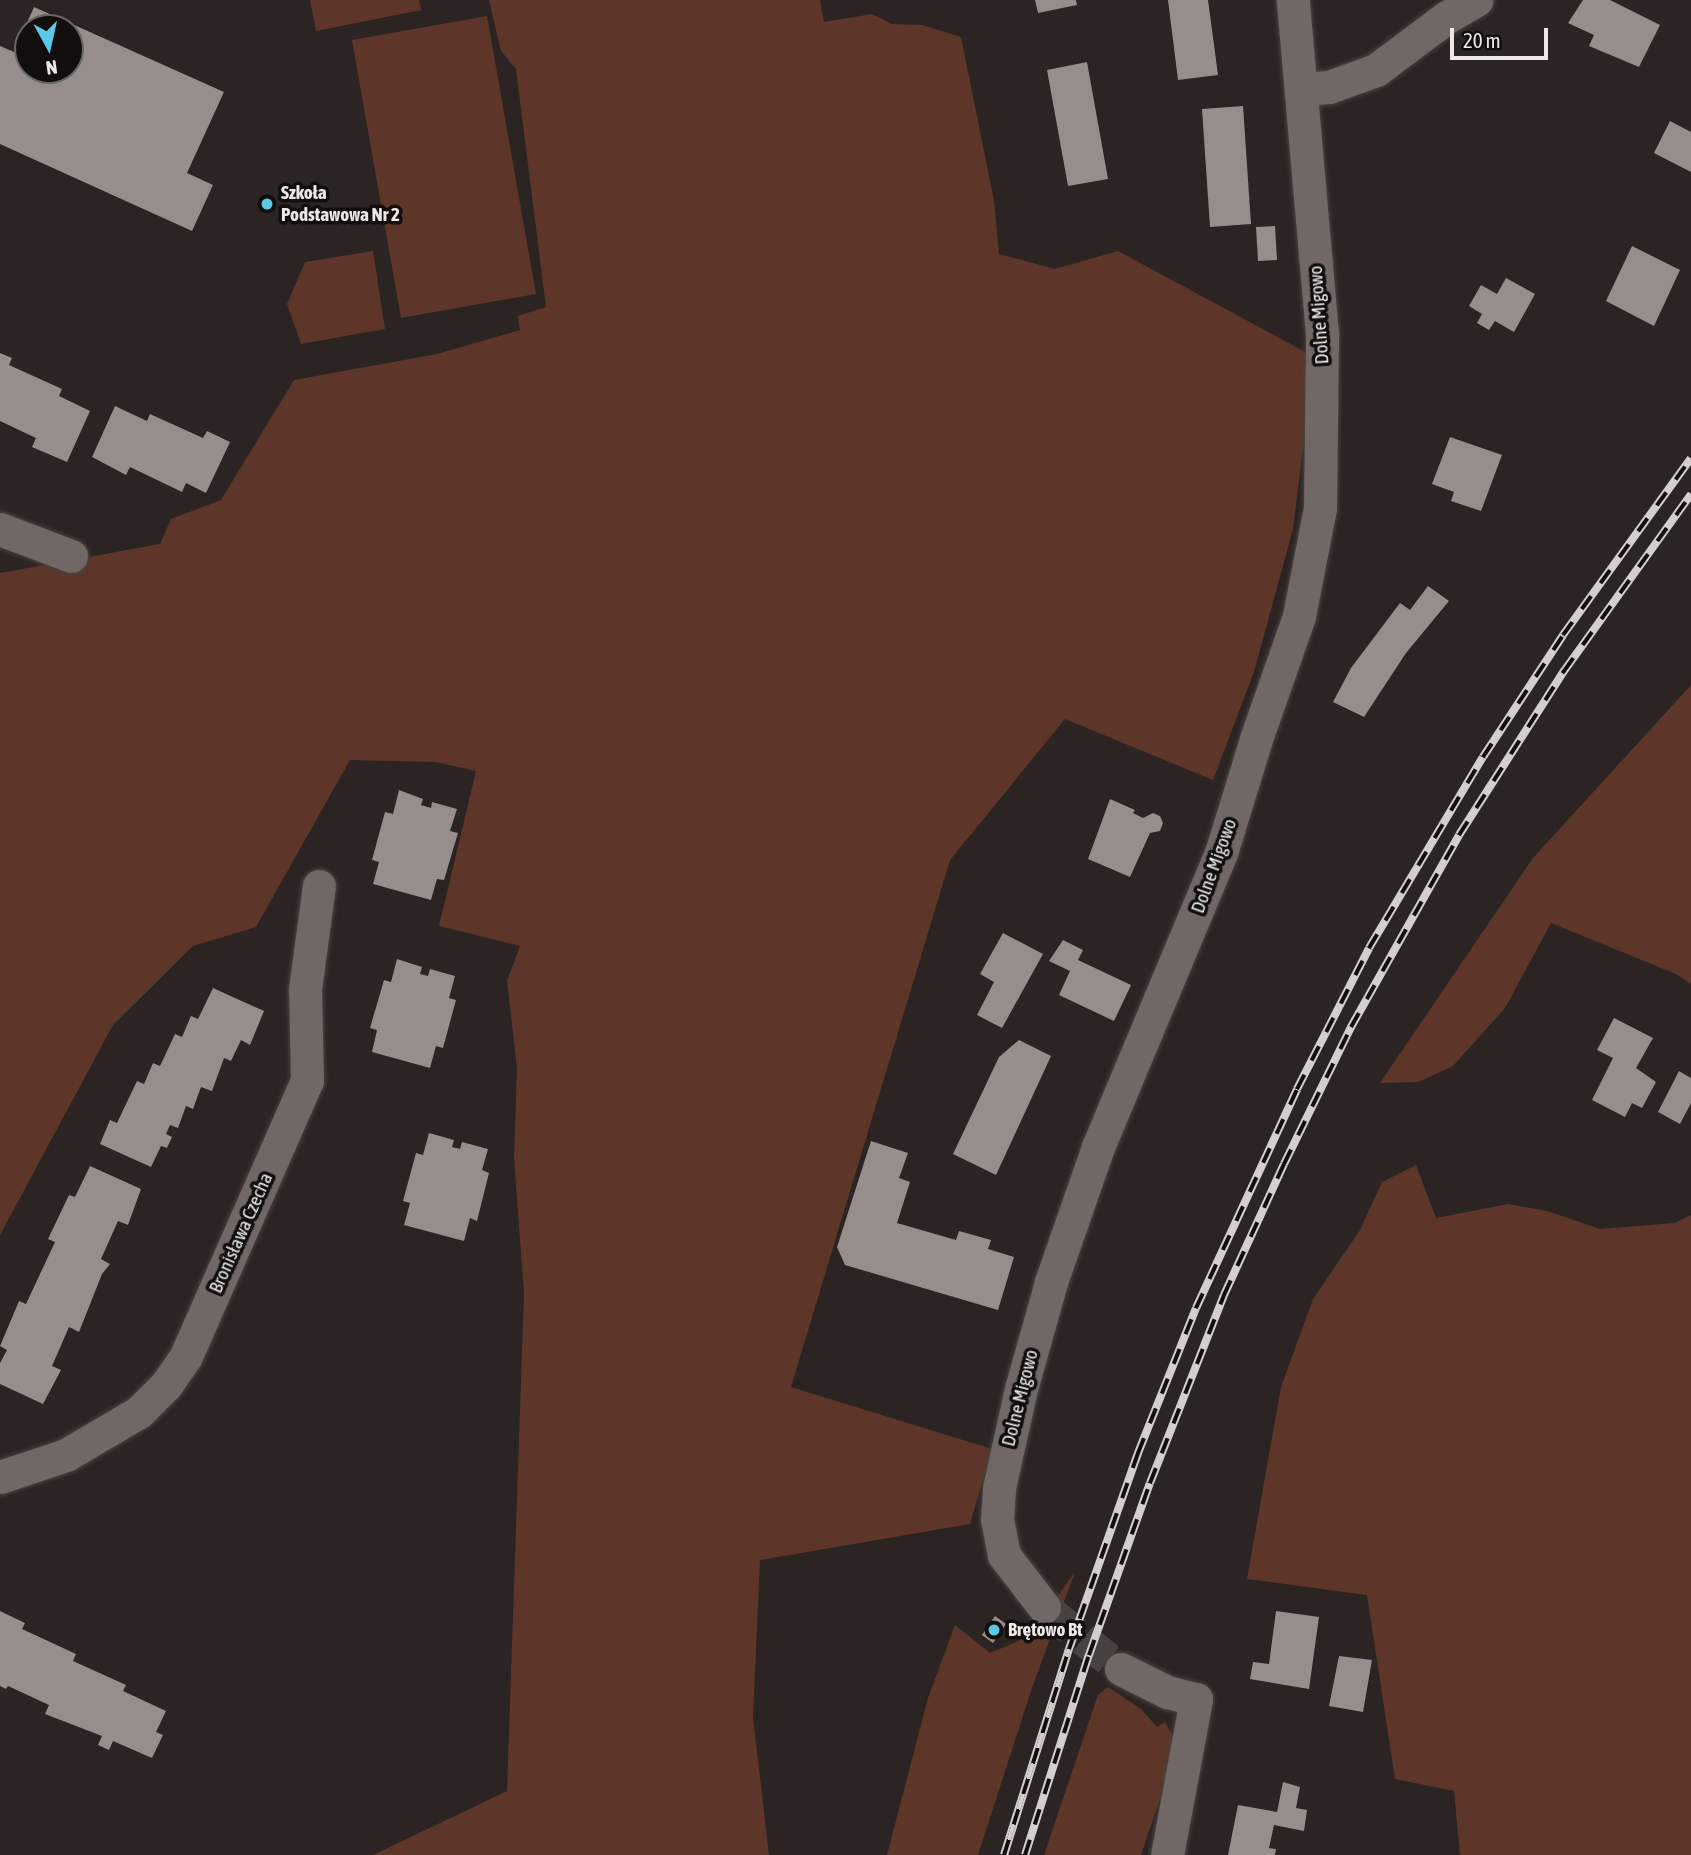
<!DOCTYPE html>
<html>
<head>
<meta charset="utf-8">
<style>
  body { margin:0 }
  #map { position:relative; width:1691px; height:1855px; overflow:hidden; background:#2b2422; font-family:"Asap Condensed",sans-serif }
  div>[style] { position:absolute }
  .green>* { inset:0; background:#5d3629 }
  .building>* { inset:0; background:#978e8b }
  .minor-tunnel>* { height:33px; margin-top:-16.5px; transform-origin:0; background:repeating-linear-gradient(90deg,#48413f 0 33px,transparent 0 50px) }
  .roads { filter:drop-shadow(0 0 2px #484240) drop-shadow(0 0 2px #484240) }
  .minor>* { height:33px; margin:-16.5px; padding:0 16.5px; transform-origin:16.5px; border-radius:16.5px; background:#716866 }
  .rail>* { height:8px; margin-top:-4px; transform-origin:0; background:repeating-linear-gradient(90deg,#110e0d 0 16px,#d4cecc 0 32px); box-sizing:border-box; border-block:2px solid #d4cecc }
  .dots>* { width:19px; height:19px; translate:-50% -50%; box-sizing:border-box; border:4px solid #110e0d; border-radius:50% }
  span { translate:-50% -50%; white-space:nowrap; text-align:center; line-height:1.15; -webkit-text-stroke:7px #110e0d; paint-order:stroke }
  .poi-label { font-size:19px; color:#ede8e6; font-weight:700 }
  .left { translate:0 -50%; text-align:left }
  .street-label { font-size:19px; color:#ede8e6 }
  .north { position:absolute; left:14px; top:14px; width:70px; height:70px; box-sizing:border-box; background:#110e0d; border:2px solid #696564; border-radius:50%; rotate:172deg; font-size:19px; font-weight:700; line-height:28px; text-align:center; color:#ede8e6 }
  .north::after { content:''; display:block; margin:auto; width:24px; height:32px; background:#5ac8e6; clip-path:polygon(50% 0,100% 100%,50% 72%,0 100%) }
  .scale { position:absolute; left:1450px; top:28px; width:98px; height:32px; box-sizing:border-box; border:4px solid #ede8e6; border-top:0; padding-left:9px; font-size:21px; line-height:24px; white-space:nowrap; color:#ede8e6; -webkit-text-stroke:5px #110e0d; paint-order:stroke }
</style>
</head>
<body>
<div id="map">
  <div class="green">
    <div style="clip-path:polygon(310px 0,419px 0,421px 10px,316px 31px)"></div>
    <div style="clip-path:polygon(489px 0,820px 0,824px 22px,872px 14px,892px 24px,922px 25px,961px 37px,994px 201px,999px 254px,1055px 269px,1118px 251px,1307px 353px,1310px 392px,1293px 529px,1254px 672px,1213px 780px,1065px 719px,950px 860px,791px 1387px,992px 1449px,970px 1524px,760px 1560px,753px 1717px,769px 1855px,373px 1855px,507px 1791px,524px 1293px,514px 1158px,517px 1068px,507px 981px,520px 946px,439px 926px,476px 771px,436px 762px,350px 760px,256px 927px,193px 946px,113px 1025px,0 1235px,0 573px,160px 544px,171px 519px,221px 500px,294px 380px,437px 354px,520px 330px,518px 316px,546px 307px,516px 69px,501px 51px)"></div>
    <div style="clip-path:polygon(487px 16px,536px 294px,401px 318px,352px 40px)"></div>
    <div style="clip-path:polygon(373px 251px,385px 329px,301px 344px,287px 304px,305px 262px)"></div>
    <div style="clip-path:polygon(1691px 685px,1691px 984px,1676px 974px,1551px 923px,1505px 1008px,1453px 1066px,1418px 1082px,1380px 1083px,1533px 858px)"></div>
    <div style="clip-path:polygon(1416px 1165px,1436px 1218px,1508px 1204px,1547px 1211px,1600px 1229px,1675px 1223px,1691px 1215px,1691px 1855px,1460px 1855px,1454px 1791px,1395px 1779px,1367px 1595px,1247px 1579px,1281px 1387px,1313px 1299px,1360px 1230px,1382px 1182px)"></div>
    <div style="clip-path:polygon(1075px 1572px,1033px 1685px,978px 1855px,887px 1855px,928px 1698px,955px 1625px,990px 1653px,1028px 1637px)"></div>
    <div style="clip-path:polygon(1108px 1687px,1141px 1709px,1157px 1727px,1165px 1722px,1174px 1738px,1169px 1772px,1141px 1855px,1044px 1855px,1098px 1695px)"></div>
  </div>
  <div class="building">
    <div style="clip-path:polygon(1035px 0,1076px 0,1077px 5px,1038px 13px)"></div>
    <div style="clip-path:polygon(1168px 0,1208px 0,1218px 75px,1178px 80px)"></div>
    <div style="clip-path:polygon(1583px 0,1610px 0,1660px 25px,1639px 67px,1589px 46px,1594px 35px,1568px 23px)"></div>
    <div style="clip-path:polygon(evenodd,34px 7px,224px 92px,187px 173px,213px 185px,192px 231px,0 144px,0 46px,14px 52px,34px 7px,28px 28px,70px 28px,70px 70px,28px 70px,28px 28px)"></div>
    <div style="clip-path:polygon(1087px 62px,1108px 179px,1068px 186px,1047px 70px)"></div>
    <div style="clip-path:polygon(1243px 106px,1251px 224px,1210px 227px,1202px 109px)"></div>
    <div style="clip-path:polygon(1670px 121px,1691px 132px,1691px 172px,1654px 153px)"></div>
    <div style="clip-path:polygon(1275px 226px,1277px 260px,1258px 261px,1256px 227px)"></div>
    <div style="clip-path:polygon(1632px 246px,1680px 270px,1654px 326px,1606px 301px)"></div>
    <div style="clip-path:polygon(1506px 278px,1535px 294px,1514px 332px,1495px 321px,1489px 330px,1477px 323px,1482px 314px,1469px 306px,1481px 285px,1497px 294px)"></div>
    <div style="clip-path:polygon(0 353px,12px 358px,9px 365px,62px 389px,59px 396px,90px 411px,67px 462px,32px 447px,36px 438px,0 421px)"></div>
    <div style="clip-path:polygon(115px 406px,147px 421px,150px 414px,203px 438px,207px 431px,230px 442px,206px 493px,186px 483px,182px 492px,130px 467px,126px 475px,92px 457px)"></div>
    <div style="clip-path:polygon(1450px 437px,1502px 455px,1481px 511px,1451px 501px,1454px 492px,1432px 484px)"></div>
    <div style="clip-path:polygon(1428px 586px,1449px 601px,1406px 653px,1364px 717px,1333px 702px,1351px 668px,1400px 603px,1410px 610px)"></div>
    <div style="clip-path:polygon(399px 790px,423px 799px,421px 805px,431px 808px,432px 802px,457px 809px,450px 831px,458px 833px,444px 880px,437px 879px,431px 900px,373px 884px,379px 862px,372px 860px,385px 812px,393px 814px)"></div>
    <div style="clip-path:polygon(1110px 799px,1135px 810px,1133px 813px,1143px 818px,1153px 813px,1160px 816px,1163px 823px,1160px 831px,1150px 833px,1130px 877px,1088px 859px)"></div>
    <div style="clip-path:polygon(1003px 933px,1043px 954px,1002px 1028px,977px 1015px,994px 982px,980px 974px)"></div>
    <div style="clip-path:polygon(1063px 940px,1083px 950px,1078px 960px,1131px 985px,1114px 1021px,1059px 995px,1070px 971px,1049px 961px)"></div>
    <div style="clip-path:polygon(397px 959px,422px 967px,420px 974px,428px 976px,430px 969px,455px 976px,449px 998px,456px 1000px,443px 1048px,436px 1046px,430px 1068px,372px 1052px,377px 1030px,370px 1028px,384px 980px,391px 982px)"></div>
    <div style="clip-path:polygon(213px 988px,264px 1011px,250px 1045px,241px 1040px,231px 1061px,224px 1058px,212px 1091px,201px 1087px,193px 1109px,186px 1106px,178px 1128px,170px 1125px,166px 1134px,172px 1137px,167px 1148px,161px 1146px,151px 1167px,100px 1144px,110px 1120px,117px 1123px,137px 1081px,144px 1084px,153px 1063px,160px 1066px,175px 1034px,182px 1037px,191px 1016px,198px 1019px)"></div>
    <div style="clip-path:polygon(1614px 1018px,1653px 1038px,1636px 1068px,1656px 1082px,1642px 1108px,1632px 1103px,1625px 1117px,1592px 1100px,1613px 1058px,1597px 1050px)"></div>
    <div style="clip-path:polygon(1019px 1040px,1051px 1056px,996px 1175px,953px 1154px,999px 1057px)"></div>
    <div style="clip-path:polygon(1679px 1071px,1691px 1078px,1691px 1103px,1680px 1124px,1658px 1112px)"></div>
    <div style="clip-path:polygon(429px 1133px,454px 1140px,452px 1147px,460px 1149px,462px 1142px,488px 1149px,482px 1170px,489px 1173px,477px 1221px,470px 1218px,464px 1241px,404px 1225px,410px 1203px,403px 1201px,416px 1153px,423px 1155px)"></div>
    <div style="clip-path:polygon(871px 1141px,908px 1153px,899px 1178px,910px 1182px,897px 1223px,956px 1240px,959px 1231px,991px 1240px,988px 1249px,1014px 1257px,998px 1310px,845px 1265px,837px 1247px)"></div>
    <div style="clip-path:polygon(90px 1166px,141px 1189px,128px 1225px,118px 1221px,101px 1259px,110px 1264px,102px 1274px,79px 1332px,69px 1327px,52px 1366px,61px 1370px,43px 1404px,0 1384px,0 1363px,7px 1350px,0 1346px,19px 1301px,26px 1304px,55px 1242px,48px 1239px,69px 1195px,75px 1197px)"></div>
    <div style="clip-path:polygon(0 1611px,25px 1623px,22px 1629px,76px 1654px,73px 1661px,126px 1685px,123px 1691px,166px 1711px,156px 1732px,163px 1735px,152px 1758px,113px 1741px,109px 1750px,98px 1745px,102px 1736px,45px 1714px,49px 1705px,8px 1686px,6px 1689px,0 1686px)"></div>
    <div style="clip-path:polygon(1276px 1611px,1319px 1617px,1309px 1689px,1250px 1679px,1253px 1662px,1269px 1664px)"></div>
    <div style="clip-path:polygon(995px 1616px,1006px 1624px,993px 1643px,982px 1635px)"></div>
    <div style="clip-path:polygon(1339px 1656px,1372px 1660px,1363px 1712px,1329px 1706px)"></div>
    <div style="clip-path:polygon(1283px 1782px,1300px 1787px,1296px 1808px,1307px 1810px,1304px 1831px,1274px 1825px,1269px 1848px,1276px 1849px,1275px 1855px,1228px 1855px,1238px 1805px,1277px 1812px)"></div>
  </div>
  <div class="minor-tunnel">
    <div style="left:1044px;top:1607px;width:99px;rotate:38.8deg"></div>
  </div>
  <div class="roads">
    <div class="minor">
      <div style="left:1301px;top:89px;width:28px;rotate:-4deg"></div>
      <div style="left:1329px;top:87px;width:50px;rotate:-19.9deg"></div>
      <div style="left:1376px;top:70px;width:89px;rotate:-36.7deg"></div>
      <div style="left:1447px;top:17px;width:34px;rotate:-30deg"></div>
      <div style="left:0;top:529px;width:76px;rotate:20.8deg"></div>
      <div style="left:0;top:1477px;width:70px;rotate:-18.4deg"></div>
      <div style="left:66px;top:1455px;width:85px;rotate:-30.5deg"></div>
      <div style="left:139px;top:1412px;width:38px;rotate:-45deg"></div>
      <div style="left:166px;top:1385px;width:35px;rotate:-55deg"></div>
      <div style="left:186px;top:1356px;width:300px;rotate:-66.3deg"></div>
      <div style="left:307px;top:1081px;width:92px;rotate:-91.2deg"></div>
      <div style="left:305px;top:989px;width:104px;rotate:-82.3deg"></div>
      <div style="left:1044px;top:1607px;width:66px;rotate:-127.6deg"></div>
      <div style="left:1004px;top:1555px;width:37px;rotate:-101deg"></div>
      <div style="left:997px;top:1519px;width:31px;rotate:-86deg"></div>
      <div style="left:999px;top:1488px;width:101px;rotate:-77.5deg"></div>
      <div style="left:1021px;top:1389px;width:111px;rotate:-74.3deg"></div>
      <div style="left:1051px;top:1282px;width:143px;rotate:-70.8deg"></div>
      <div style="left:1098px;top:1147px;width:319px;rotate:-67.3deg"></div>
      <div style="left:1221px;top:853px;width:119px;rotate:-72.9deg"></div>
      <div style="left:1256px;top:739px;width:130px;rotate:-70.7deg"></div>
      <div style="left:1299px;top:616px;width:110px;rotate:-79deg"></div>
      <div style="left:1320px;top:508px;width:174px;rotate:-89.3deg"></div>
      <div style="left:1322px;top:334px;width:335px;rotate:-95deg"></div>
      <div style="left:1121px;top:1669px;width:51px;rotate:26.6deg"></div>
      <div style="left:1167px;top:1692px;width:30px;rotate:14deg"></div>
      <div style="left:1196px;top:1699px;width:159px;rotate:100.5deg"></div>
    </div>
  </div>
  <div class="rail">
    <div style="left:1004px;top:1855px;width:216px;rotate:-72.5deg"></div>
    <div style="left:1069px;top:1649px;width:208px;rotate:-70.6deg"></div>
    <div style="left:1138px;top:1453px;width:156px;rotate:-68.2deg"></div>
    <div style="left:1196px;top:1308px;width:241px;rotate:-65.2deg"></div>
    <div style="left:1297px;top:1089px;width:158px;rotate:-62.9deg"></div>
    <div style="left:1369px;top:948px;width:222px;rotate:-59.2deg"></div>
    <div style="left:1483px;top:757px;width:146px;rotate:-56.7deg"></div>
    <div style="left:1563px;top:635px;width:218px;rotate:-54.1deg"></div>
    <div style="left:1025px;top:1855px;width:210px;rotate:-72.3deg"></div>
    <div style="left:1089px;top:1655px;width:182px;rotate:-70.5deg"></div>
    <div style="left:1150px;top:1483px;width:202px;rotate:-68.5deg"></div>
    <div style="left:1224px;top:1295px;width:144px;rotate:-65.4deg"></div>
    <div style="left:1284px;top:1164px;width:153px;rotate:-63.9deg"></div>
    <div style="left:1351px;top:1027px;width:220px;rotate:-60.6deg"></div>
    <div style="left:1459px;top:835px;width:195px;rotate:-57.4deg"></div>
    <div style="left:1564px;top:671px;width:218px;rotate:-54.3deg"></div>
  </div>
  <div class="dots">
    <div style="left:267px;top:204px;background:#5ac8e6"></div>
    <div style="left:994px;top:1630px;background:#5ac8e6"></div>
  </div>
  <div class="poi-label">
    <span class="left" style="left:281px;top:204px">Szkoła<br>Podstawowa Nr 2</span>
    <span class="left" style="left:1008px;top:1630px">Brętowo Bt</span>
  </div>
  <div class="street-label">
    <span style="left:1319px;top:315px;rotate:-94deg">Dolne Migowo</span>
    <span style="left:1214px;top:866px;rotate:-70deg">Dolne Migowo</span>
    <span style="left:241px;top:1233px;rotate:-66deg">Bronisława Czecha</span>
    <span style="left:1020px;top:1398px;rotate:-76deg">Dolne Migowo</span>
  </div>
  <div class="north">N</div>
  <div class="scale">20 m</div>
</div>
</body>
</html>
